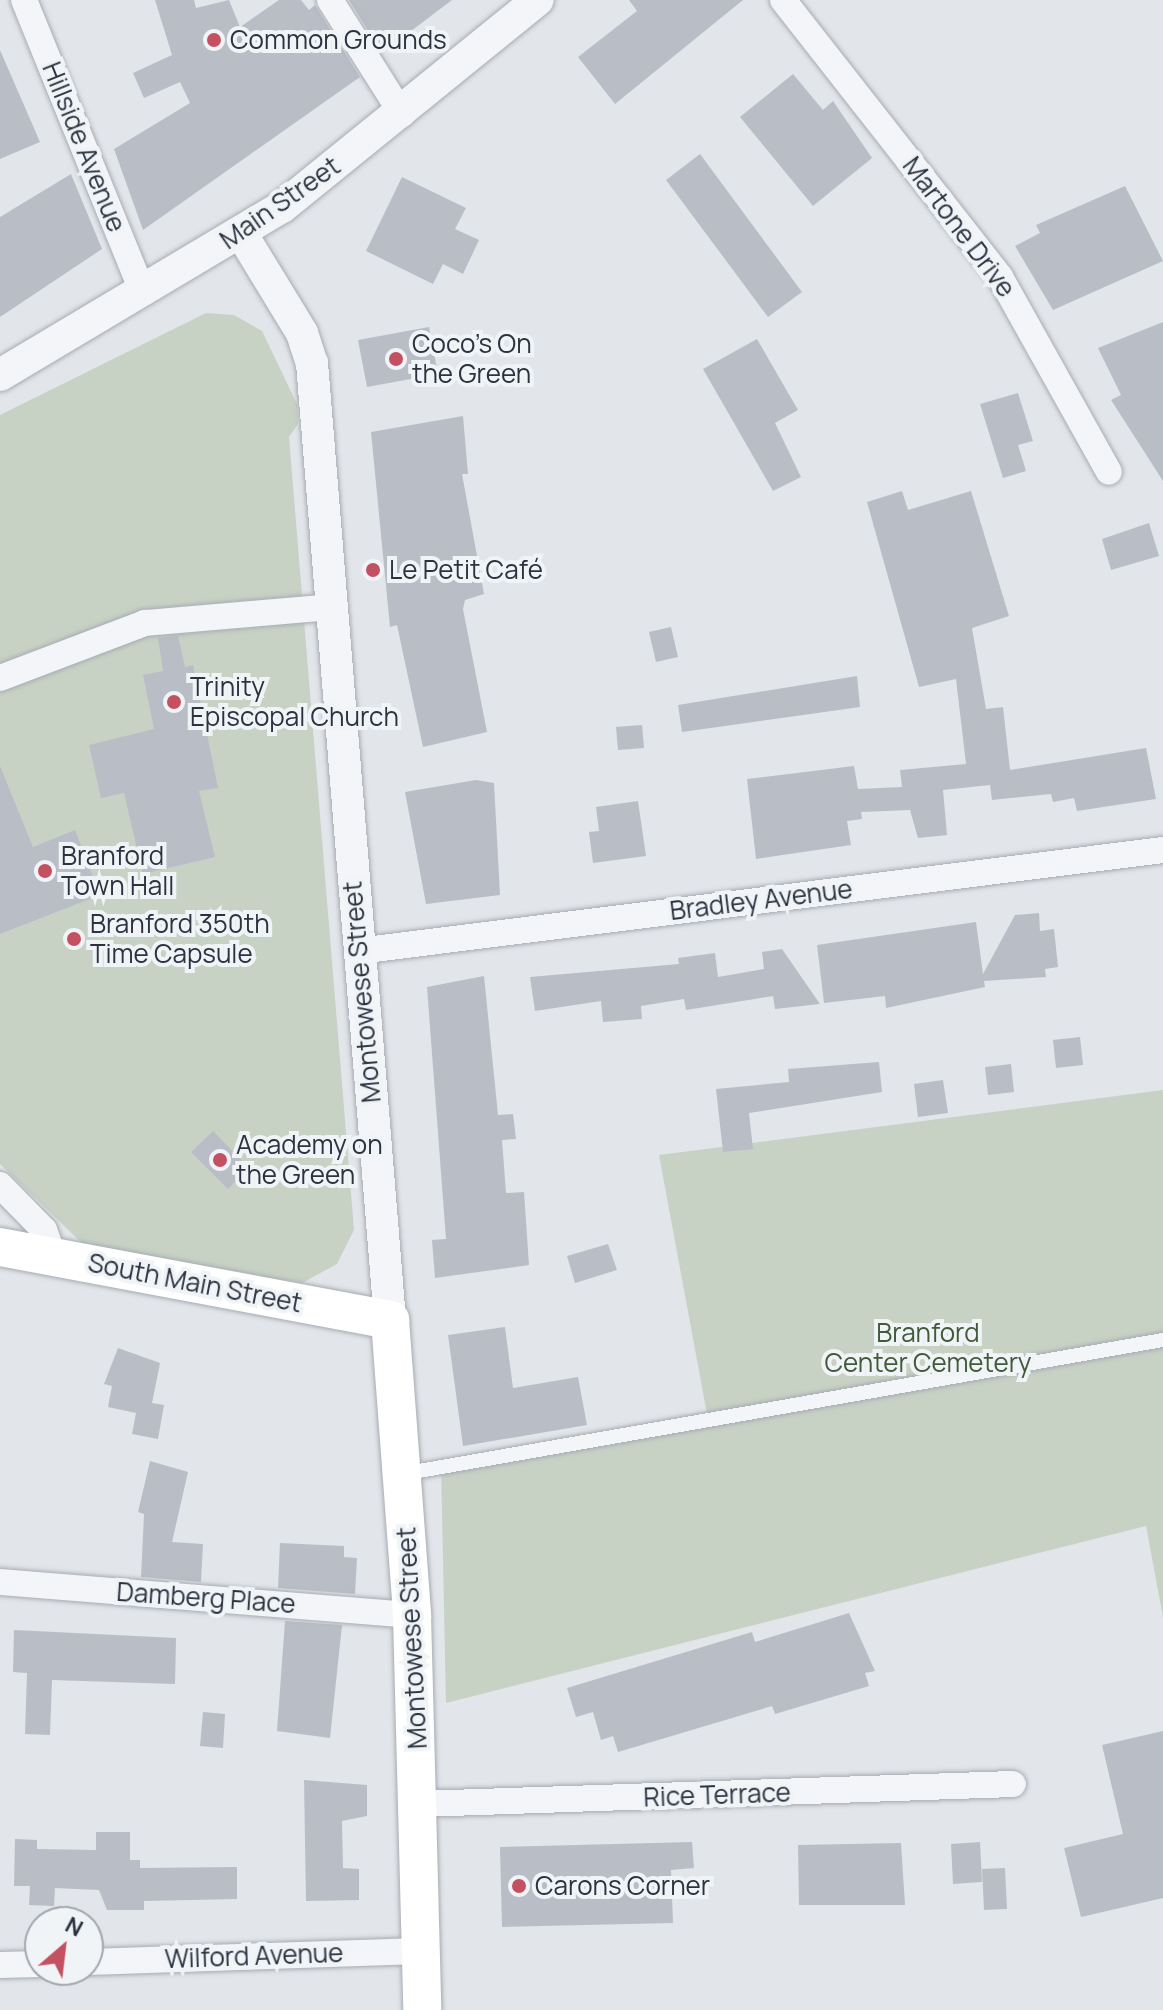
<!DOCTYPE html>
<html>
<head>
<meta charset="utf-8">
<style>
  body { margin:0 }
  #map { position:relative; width:1163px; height:2010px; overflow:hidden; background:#e2e5e9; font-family:Manrope,sans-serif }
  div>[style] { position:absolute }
  .green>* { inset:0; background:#c7d2c4 }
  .building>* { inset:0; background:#b9bec6 }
  .roads { filter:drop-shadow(0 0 2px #a7acb3) drop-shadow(0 0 2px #a7acb3) }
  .service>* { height:14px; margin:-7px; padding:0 7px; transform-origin:7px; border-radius:7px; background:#f4f5f8 }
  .minor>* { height:26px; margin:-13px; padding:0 13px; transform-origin:13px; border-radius:13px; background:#f4f5f8 }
  .tertiary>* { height:32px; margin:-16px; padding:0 16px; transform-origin:16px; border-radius:16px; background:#f4f5f8 }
  .secondary>* { height:38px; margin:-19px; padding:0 19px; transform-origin:19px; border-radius:19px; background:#fff }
  .dots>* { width:22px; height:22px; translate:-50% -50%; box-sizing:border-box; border:4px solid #f1f4f7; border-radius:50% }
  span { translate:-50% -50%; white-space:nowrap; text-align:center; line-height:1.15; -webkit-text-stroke:8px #f1f4f7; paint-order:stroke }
  .poi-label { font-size:26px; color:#2b3340 }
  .left { translate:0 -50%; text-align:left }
  .street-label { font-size:26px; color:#2b3340 }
  .park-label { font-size:26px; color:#405a3a }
  .north { position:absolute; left:24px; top:1906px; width:80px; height:80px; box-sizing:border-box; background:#f1f4f7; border:2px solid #a2a7ae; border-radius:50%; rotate:28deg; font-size:22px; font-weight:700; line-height:32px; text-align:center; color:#2b3340 }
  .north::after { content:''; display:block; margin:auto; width:28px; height:36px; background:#c45162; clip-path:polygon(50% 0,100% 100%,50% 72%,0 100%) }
</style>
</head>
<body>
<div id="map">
  <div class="green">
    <div style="clip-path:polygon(206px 313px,234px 315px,262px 331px,297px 404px,298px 424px,289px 437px,354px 1230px,337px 1264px,302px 1283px,84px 1245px,0 1164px,0 415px)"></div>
    <div style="clip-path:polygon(1163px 1090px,1163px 1617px,1146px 1526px,446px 1703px,441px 1464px,707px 1414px,659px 1155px)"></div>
  </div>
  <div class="building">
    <div style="clip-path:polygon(155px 0,194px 0,196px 8px,229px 0,240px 27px,279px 0,301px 0,309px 10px,315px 5px,360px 77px,143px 230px,114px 149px,190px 103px,180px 82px,144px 98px,133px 73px,172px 55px)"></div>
    <div style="clip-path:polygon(349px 0,452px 0,382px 53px)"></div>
    <div style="clip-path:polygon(629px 0,743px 0,615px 104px,578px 57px,637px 11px)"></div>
    <div style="clip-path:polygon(0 50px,40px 142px,0 159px)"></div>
    <div style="clip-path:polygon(793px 74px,823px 110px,833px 101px,872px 158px,813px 206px,740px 117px)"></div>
    <div style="clip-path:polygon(700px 154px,802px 292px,768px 317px,666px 180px)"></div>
    <div style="clip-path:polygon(71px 174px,102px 249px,0 317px,0 217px)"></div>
    <div style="clip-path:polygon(402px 177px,466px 208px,455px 229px,479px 240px,463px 274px,443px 264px,433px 284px,366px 251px)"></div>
    <div style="clip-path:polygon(1125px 186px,1163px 261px,1053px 310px,1015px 246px,1040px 233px,1036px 225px)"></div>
    <div style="clip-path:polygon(1163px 322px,1163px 481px,1111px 400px,1121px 395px,1098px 348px)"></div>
    <div style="clip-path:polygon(429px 327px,438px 374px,367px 387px,358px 340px)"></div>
    <div style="clip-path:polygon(757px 339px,798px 410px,775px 423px,801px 477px,773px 491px,703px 369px)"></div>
    <div style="clip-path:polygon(1018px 393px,1033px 441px,1018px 445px,1026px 471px,1003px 478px,980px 404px)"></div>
    <div style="clip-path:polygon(463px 416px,468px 474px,462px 474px,484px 594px,465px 600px,463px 609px,487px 732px,423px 747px,397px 625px,390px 627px,371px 432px)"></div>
    <div style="clip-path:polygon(902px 491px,908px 510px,971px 491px,1009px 616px,972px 628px,986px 709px,1003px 707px,1010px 770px,1146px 748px,1156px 799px,1077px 811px,1074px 798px,1053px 802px,1051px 794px,992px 800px,990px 785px,943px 790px,947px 835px,918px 838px,910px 810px,861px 812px,862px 819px,847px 821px,851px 845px,756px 859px,747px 779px,854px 766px,858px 789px,902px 787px,900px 770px,966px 764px,956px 679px,919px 687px,867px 502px)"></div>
    <div style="clip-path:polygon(1149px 523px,1159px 556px,1111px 570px,1102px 539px)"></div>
    <div style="clip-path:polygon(671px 627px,678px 657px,656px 662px,649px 632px)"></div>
    <div style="clip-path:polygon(178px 636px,185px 667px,193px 665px,218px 788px,199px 791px,215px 857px,143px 874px,124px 793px,101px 798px,89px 745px,154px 729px,143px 675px,163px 671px,158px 638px)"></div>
    <div style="clip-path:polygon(857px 676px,860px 707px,682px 732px,678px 705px)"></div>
    <div style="clip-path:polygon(642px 725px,644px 748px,618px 750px,616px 727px)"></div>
    <div style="clip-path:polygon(0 766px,33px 847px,75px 830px,100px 895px,0 934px)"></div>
    <div style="clip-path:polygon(476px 780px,494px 783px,500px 895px,426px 904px,405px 792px)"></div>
    <div style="clip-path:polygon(638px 801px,646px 856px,593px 863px,589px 832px,599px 831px,596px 807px)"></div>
    <div style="clip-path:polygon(1039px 913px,1040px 931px,1054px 929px,1058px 967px,1045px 969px,1046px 977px,984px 981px,985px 987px,886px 1008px,885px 996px,824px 1003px,817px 945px,976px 922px,983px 974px,1015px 915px)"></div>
    <div style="clip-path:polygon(782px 949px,820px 1004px,775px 1009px,773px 996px,686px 1010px,684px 999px,641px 1006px,642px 1019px,603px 1022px,601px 1001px,535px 1011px,530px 977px,679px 964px,678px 958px,715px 953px,718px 977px,764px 969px,762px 952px)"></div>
    <div style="clip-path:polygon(484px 976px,498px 1115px,513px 1114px,516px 1139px,502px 1140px,506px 1193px,524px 1192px,529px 1265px,435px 1278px,432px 1240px,446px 1239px,427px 987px)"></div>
    <div style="clip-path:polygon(1080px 1037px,1083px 1065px,1056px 1068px,1053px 1040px)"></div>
    <div style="clip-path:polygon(879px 1062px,882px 1092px,749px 1113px,753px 1149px,723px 1152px,716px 1089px,789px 1082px,788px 1069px)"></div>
    <div style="clip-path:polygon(1011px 1064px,1014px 1092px,988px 1095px,985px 1067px)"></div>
    <div style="clip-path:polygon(943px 1080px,948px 1113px,918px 1117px,914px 1084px)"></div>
    <div style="clip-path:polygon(213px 1131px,249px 1168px,228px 1189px,191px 1152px)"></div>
    <div style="clip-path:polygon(608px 1244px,617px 1270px,575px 1283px,567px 1256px)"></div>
    <div style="clip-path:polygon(505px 1327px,513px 1388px,578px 1377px,587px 1425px,463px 1446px,448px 1335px)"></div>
    <div style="clip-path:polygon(118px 1348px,160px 1363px,152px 1403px,164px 1405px,158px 1439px,132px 1434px,136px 1413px,108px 1407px,112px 1386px,104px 1384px)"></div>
    <div style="clip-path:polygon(150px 1461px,188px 1472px,172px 1542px,203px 1544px,201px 1582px,141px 1577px,144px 1514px,138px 1512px)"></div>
    <div style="clip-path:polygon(280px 1543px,344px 1546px,344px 1557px,357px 1558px,355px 1594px,278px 1588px)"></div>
    <div style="clip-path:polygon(849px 1613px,875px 1671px,865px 1673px,869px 1686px,775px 1714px,772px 1706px,618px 1752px,613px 1736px,601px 1740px,593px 1712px,576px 1717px,567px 1688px,752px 1632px,755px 1642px)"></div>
    <div style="clip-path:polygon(285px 1621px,342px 1625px,330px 1738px,277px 1731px)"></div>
    <div style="clip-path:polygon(14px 1630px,176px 1638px,175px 1684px,52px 1680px,50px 1735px,25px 1734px,27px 1673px,13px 1672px)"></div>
    <div style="clip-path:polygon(203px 1712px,225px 1714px,223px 1748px,200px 1746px)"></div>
    <div style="clip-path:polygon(1163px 1731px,1163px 1898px,1081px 1917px,1064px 1848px,1123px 1834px,1102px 1745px)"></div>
    <div style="clip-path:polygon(304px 1780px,367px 1785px,367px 1816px,342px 1821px,343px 1868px,359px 1869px,359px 1900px,306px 1901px)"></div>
    <div style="clip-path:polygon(96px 1832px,130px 1832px,130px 1860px,140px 1860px,140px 1868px,237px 1867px,237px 1899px,144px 1901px,144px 1910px,107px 1910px,99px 1890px,55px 1888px,54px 1906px,29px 1905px,30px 1886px,14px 1886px,15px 1839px,37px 1840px,37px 1849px,96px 1850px)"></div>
    <div style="clip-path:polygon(692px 1842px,694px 1868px,671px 1870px,673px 1923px,502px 1927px,500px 1847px)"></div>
    <div style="clip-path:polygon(980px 1842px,982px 1882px,953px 1884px,951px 1844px)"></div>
    <div style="clip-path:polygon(901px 1843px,905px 1905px,799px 1905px,798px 1845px)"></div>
    <div style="clip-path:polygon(1005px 1868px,1007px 1909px,984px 1910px,982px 1869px)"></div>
  </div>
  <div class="roads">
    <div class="service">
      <div style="left:402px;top:1474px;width:773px;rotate:-9.99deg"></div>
    </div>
    <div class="minor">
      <div style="left:24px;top:0;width:316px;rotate:67.9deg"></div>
      <div style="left:330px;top:0;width:135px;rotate:57.7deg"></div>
      <div style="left:783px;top:0;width:352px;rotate:51.9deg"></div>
      <div style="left:1000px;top:277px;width:223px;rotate:60.8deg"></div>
      <div style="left:0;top:678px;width:155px;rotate:-20.8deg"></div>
      <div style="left:145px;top:623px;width:188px;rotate:-4.9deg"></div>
      <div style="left:358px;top:951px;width:811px;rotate:-7.15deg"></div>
      <div style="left:0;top:1185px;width:63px;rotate:45.6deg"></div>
      <div style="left:44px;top:1230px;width:29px;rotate:70deg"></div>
      <div style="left:0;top:1582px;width:413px;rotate:4.6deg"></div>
      <div style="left:420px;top:1804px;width:593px;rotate:-1.93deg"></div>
      <div style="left:88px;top:1962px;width:332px;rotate:-1.9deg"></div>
      <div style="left:0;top:1965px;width:40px;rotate:-1.4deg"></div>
    </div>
    <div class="tertiary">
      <div style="left:241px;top:233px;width:117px;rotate:58.6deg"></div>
      <div style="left:302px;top:333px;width:32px;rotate:72deg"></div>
      <div style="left:312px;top:363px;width:960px;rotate:85.34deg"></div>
      <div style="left:0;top:375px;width:328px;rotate:-30.8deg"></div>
      <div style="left:282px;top:207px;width:329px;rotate:-39deg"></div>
    </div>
    <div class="secondary">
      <div style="left:0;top:1247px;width:397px;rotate:10.6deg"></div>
      <div style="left:390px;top:1320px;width:296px;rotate:85.7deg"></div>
      <div style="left:412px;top:1615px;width:395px;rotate:88.5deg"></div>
    </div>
  </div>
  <div class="dots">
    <div style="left:214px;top:40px;background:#c45162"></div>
    <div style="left:396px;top:359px;background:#c45162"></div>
    <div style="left:373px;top:570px;background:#c45162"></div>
    <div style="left:174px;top:702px;background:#c45162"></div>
    <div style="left:45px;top:871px;background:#c45162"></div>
    <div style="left:74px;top:939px;background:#c45162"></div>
    <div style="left:220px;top:1160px;background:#c45162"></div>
    <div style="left:519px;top:1886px;background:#c45162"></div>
  </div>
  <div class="poi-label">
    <span class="left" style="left:230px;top:40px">Common Grounds</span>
    <span class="left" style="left:412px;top:359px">Coco's On<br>the Green</span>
    <span class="left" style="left:389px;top:570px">Le Petit Café</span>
    <span class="left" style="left:190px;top:702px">Trinity<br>Episcopal Church</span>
    <span class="left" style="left:61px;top:871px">Branford<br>Town Hall</span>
    <span class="left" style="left:90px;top:939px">Branford 350th<br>Time Capsule</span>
    <span class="left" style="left:236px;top:1160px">Academy on<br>the Green</span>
    <span class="left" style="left:535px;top:1886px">Carons Corner</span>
  </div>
  <div class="street-label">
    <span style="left:84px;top:147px;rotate:68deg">Hillside Avenue</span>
    <span style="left:280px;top:203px;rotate:-35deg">Main Street</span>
    <span style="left:959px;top:227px;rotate:53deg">Martone Drive</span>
    <span style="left:761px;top:900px;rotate:-7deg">Bradley Avenue</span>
    <span style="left:362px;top:992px;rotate:-95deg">Montowese Street</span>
    <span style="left:195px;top:1283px;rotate:11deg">South Main Street</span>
    <span style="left:206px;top:1598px;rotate:4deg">Damberg Place</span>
    <span style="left:412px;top:1638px;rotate:-93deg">Montowese Street</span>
    <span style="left:717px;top:1795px;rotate:-2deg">Rice Terrace</span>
    <span style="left:254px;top:1956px;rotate:-2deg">Wilford Avenue</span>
  </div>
  <div class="park-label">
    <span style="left:928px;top:1348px">Branford<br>Center Cemetery</span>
  </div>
  <div class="north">N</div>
</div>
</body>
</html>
